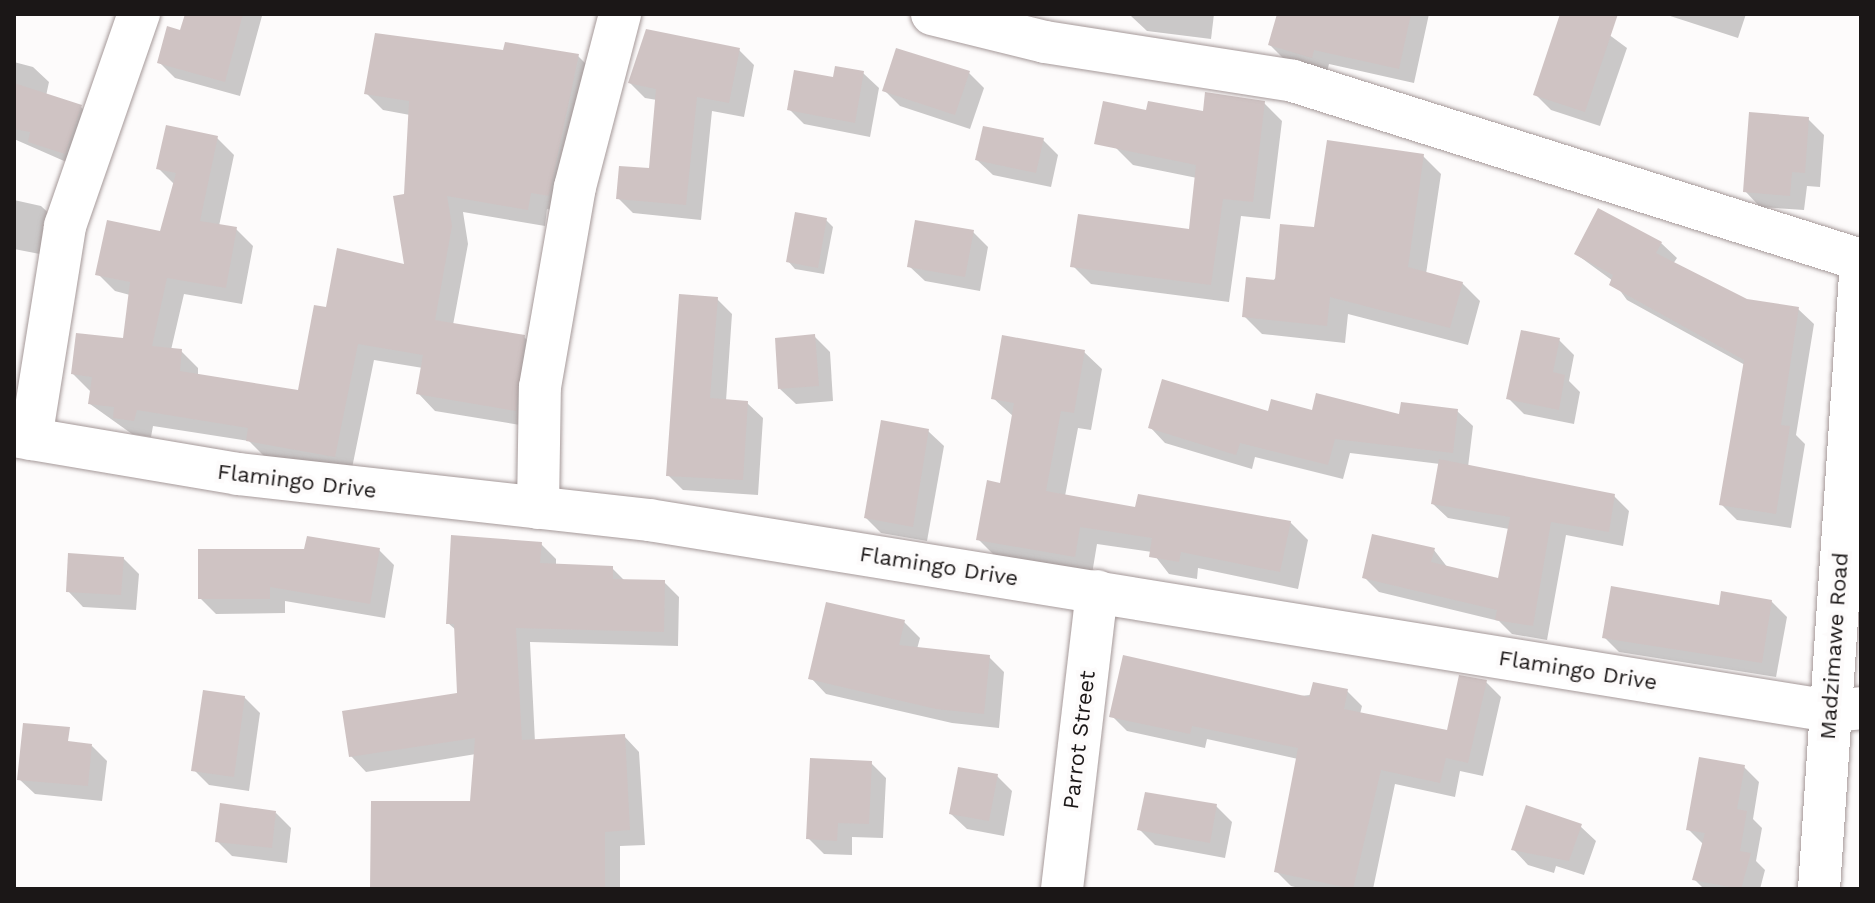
<!DOCTYPE html>
<html>
<head>
<meta charset="utf-8">
<style>
  body { margin:0 }
  #map { position:relative; width:1875px; height:903px; overflow:hidden; background:#fdfbfb; font-family:"Work Sans",sans-serif }
  div>[style] { position:absolute }
  .shadow>* { inset:0; background:#0003 }
  .building>* { inset:0; background:#cfc3c3 }
  .roads { filter:drop-shadow(0 0 2px #a59999) drop-shadow(0 0 2px #a59999) }
  .street>* { height:42px; margin:-21px; padding:0 21px; transform-origin:21px; border-radius:21px; background:#fff }
  span { translate:-50% -50%; white-space:nowrap; text-align:center; line-height:1.15; -webkit-text-stroke:8px #fdfbfb; paint-order:stroke }
  .street-label { font-size:22px; color:#1b1717 }
  .frame { position:absolute; inset:0; border:16px solid #1b1717; pointer-events:none }
</style>
</head>
<body>
<div id="map">
  <div class="shadow">
    <div style="clip-path:polygon(187px 14px,262px 16px,240px 96px,175px 78px,159px 62px,182px 33px)"></div>
    <div style="clip-path:polygon(1214px 14px,1211px 39px,1147px 31px,1131px 16px)"></div>
    <div style="clip-path:polygon(1279px 14px,1429px 14px,1414px 83px,1329px 64px,1327px 72px,1285px 60px,1270px 45px)"></div>
    <div style="clip-path:polygon(1562px 14px,1581px 14px,1627px 48px,1600px 126px,1551px 110px,1536px 95px)"></div>
    <div style="clip-path:polygon(1664px 14px,1746px 14px,1738px 38px)"></div>
    <div style="clip-path:polygon(739px 50px,754px 65px,744px 117px,712px 111px,701px 220px,633px 213px,618px 198px,650px 170px,657px 100px,645px 98px,630px 83px)"></div>
    <div style="clip-path:polygon(505px 52px,578px 56px,595px 73px,566px 212px,547px 209px,545px 226px,463px 212px,468px 244px,453px 325px,524px 337px,541px 354px,532px 427px,435px 411px,418px 393px,423px 368px,374px 360px,351px 473px,265px 457px,249px 441px,153px 426px,151px 437px,132px 434px,90px 404px,90px 391px,73px 374px,125px 340px,130px 295px,115px 291px,98px 274px,162px 234px,175px 185px,158px 168px,217px 138px,234px 155px,219px 226px,236px 229px,253px 246px,242px 304px,184px 294px,171px 350px,181px 351px,198px 368px,198px 376px,300px 392px,328px 309px,407px 266px,410px 115px,383px 110px,366px 93px)"></div>
    <div style="clip-path:polygon(14px 62px,33px 67px,49px 82px,46px 96px,81px 107px,96px 122px,80px 168px,14px 139px)"></div>
    <div style="clip-path:polygon(863px 73px,879px 88px,870px 137px,804px 124px,789px 109px)"></div>
    <div style="clip-path:polygon(969px 73px,984px 88px,970px 129px,900px 106px,884px 90px)"></div>
    <div style="clip-path:polygon(1264px 103px,1282px 121px,1270px 219px,1241px 216px,1229px 302px,1091px 284px,1073px 266px,1191px 231px,1197px 178px,1133px 165px,1115px 147px,1148px 112px,1205px 114px)"></div>
    <div style="clip-path:polygon(1808px 119px,1824px 135px,1820px 187px,1807px 186px,1804px 210px,1760px 207px,1745px 191px)"></div>
    <div style="clip-path:polygon(1043px 140px,1058px 155px,1051px 187px,993px 175px,977px 160px)"></div>
    <div style="clip-path:polygon(1423px 156px,1441px 174px,1426px 274px,1462px 283px,1480px 301px,1468px 345px,1348px 314px,1345px 343px,1262px 334px,1244px 316px,1316px 229px)"></div>
    <div style="clip-path:polygon(14px 200px,41px 206px,54px 218px,45px 255px,14px 249px)"></div>
    <div style="clip-path:polygon(826px 220px,833px 227px,824px 274px,795px 269px,788px 261px)"></div>
    <div style="clip-path:polygon(973px 232px,988px 247px,980px 291px,925px 281px,909px 266px)"></div>
    <div style="clip-path:polygon(1661px 243px,1677px 258px,1673px 264px,1747px 301px,1798px 309px,1814px 324px,1796px 435px,1805px 444px,1791px 528px,1737px 520px,1721px 504px,1745px 365px,1627px 300px,1613px 281px,1576px 254px)"></div>
    <div style="clip-path:polygon(717px 299px,732px 314px,726px 401px,747px 403px,763px 418px,758px 495px,683px 490px,668px 475px)"></div>
    <div style="clip-path:polygon(814px 336px,830px 352px,833px 401px,796px 404px,780px 389px)"></div>
    <div style="clip-path:polygon(1559px 340px,1574px 355px,1569px 381px,1580px 392px,1574px 424px,1524px 414px,1508px 398px)"></div>
    <div style="clip-path:polygon(1084px 352px,1102px 369px,1091px 430px,1078px 428px,1065px 496px,1137px 509px,1290px 522px,1308px 540px,1298px 589px,1198px 568px,1197px 579px,1169px 574px,1152px 552px,1097px 544px,1092px 574px,996px 557px,978px 539px,1001px 485px,1014px 417px,993px 398px)"></div>
    <div style="clip-path:polygon(1457px 411px,1473px 426px,1468px 467px,1614px 496px,1629px 511px,1623px 546px,1566px 535px,1547px 640px,1512px 634px,1499px 621px,1379px 592px,1364px 577px,1434px 550px,1448px 568px,1499px 581px,1509px 529px,1448px 518px,1433px 504px,1440px 464px,1350px 453px,1343px 479px,1255px 457px,1252px 469px,1165px 443px,1150px 427px,1269px 413px,1401px 417px)"></div>
    <div style="clip-path:polygon(928px 431px,944px 446px,927px 541px,881px 533px,866px 518px)"></div>
    <div style="clip-path:polygon(541px 544px,556px 559px,556px 566px,612px 568px,625px 581px,664px 582px,679px 597px,678px 646px,530px 642px,535px 742px,624px 736px,639px 752px,645px 845px,620px 846px,620px 889px,450px 889px,472px 803px,476px 754px,366px 772px,351px 756px,459px 695px,457px 631px,448px 623px)"></div>
    <div style="clip-path:polygon(379px 550px,394px 565px,385px 618px,285px 601px,285px 613px,216px 614px,200px 598px)"></div>
    <div style="clip-path:polygon(123px 558px,139px 574px,136px 610px,83px 607px,68px 591px)"></div>
    <div style="clip-path:polygon(1771px 601px,1787px 617px,1776px 677px,1619px 652px,1604px 637px,1720px 607px)"></div>
    <div style="clip-path:polygon(904px 622px,920px 638px,917px 649px,989px 657px,1004px 672px,999px 728px,952px 723px,826px 694px,811px 678px)"></div>
    <div style="clip-path:polygon(1486px 682px,1501px 697px,1483px 776px,1460px 771px,1455px 797px,1395px 784px,1373px 889px,1303px 889px,1291px 886px,1276px 871px,1298px 759px,1207px 739px,1205px 748px,1127px 731px,1112px 716px,1347px 691px,1362px 706px,1360px 714px,1448px 732px)"></div>
    <div style="clip-path:polygon(244px 697px,260px 713px,249px 791px,209px 785px,194px 770px)"></div>
    <div style="clip-path:polygon(92px 746px,107px 761px,102px 801px,35px 794px,19px 779px)"></div>
    <div style="clip-path:polygon(871px 763px,886px 778px,883px 838px,852px 837px,852px 855px,824px 854px,808px 838px)"></div>
    <div style="clip-path:polygon(1744px 767px,1759px 782px,1753px 819px,1762px 828px,1756px 861px,1765px 870px,1760px 889px,1704px 889px,1694px 879px,1704px 845px,1688px 829px)"></div>
    <div style="clip-path:polygon(997px 776px,1012px 791px,1004px 836px,967px 829px,951px 814px)"></div>
    <div style="clip-path:polygon(1216px 806px,1232px 822px,1225px 858px,1155px 845px,1139px 829px)"></div>
    <div style="clip-path:polygon(276px 813px,291px 828px,287px 863px,232px 856px,217px 841px)"></div>
    <div style="clip-path:polygon(1580px 826px,1596px 841px,1584px 875px,1556px 866px,1554px 873px,1528px 865px,1513px 849px)"></div>
  </div>
  <div class="building">
    <div style="clip-path:polygon(185px 14px,243px 14px,225px 82px,157px 63px,167px 26px,180px 30px)"></div>
    <div style="clip-path:polygon(1277px 14px,1411px 14px,1399px 69px,1314px 50px,1312px 58px,1268px 45px)"></div>
    <div style="clip-path:polygon(1560px 14px,1618px 14px,1585px 112px,1533px 95px)"></div>
    <div style="clip-path:polygon(646px 29px,740px 48px,729px 103px,697px 97px,686px 205px,616px 199px,619px 166px,649px 168px,656px 89px,628px 83px)"></div>
    <div style="clip-path:polygon(375px 33px,503px 50px,505px 42px,579px 54px,549px 196px,531px 193px,528px 210px,447px 196px,452px 226px,435px 320px,525px 335px,516px 411px,416px 394px,423px 355px,358px 344px,335px 457px,246px 441px,248px 428px,137px 410px,134px 421px,113px 418px,114px 407px,88px 404px,92px 377px,71px 374px,76px 333px,123px 338px,130px 282px,95px 275px,107px 220px,160px 231px,176px 173px,156px 169px,166px 125px,218px 136px,200px 221px,237px 227px,226px 288px,167px 278px,152px 346px,182px 349px,180px 371px,298px 390px,314px 305px,326px 307px,337px 248px,404px 264px,393px 196px,404px 194px,409px 101px,364px 94px)"></div>
    <div style="clip-path:polygon(896px 48px,970px 71px,955px 115px,882px 91px)"></div>
    <div style="clip-path:polygon(835px 66px,864px 71px,855px 123px,787px 110px,794px 70px,833px 77px)"></div>
    <div style="clip-path:polygon(14px 83px,82px 105px,65px 154px,28px 142px,30px 132px,14px 129px)"></div>
    <div style="clip-path:polygon(1205px 92px,1265px 101px,1253px 202px,1223px 199px,1211px 285px,1070px 267px,1078px 214px,1189px 229px,1196px 165px,1094px 144px,1103px 101px,1146px 110px,1148px 101px,1203px 111px)"></div>
    <div style="clip-path:polygon(1749px 112px,1809px 117px,1805px 173px,1792px 172px,1790px 196px,1743px 192px)"></div>
    <div style="clip-path:polygon(983px 126px,1044px 138px,1036px 173px,975px 160px)"></div>
    <div style="clip-path:polygon(1327px 140px,1424px 154px,1408px 267px,1463px 282px,1450px 328px,1330px 297px,1327px 326px,1242px 317px,1246px 277px,1275px 280px,1280px 224px,1314px 227px)"></div>
    <div style="clip-path:polygon(1598px 208px,1662px 242px,1656px 253px,1747px 299px,1799px 307px,1781px 425px,1790px 426px,1776px 514px,1719px 505px,1744px 360px,1609px 285px,1613px 275px,1574px 254px)"></div>
    <div style="clip-path:polygon(795px 212px,827px 218px,818px 268px,786px 262px)"></div>
    <div style="clip-path:polygon(915px 220px,974px 230px,965px 277px,907px 267px)"></div>
    <div style="clip-path:polygon(679px 294px,718px 297px,710px 398px,748px 401px,743px 480px,666px 476px)"></div>
    <div style="clip-path:polygon(1521px 330px,1560px 338px,1553px 372px,1565px 375px,1559px 410px,1506px 399px)"></div>
    <div style="clip-path:polygon(815px 334px,819px 386px,778px 389px,775px 338px)"></div>
    <div style="clip-path:polygon(1002px 335px,1085px 350px,1074px 413px,1061px 411px,1046px 491px,1135px 507px,1138px 494px,1291px 521px,1280px 572px,1181px 552px,1179px 562px,1149px 557px,1152px 538px,1080px 527px,1075px 557px,976px 540px,987px 480px,1000px 483px,1014px 403px,991px 399px)"></div>
    <div style="clip-path:polygon(1162px 379px,1268px 411px,1271px 399px,1312px 410px,1316px 393px,1399px 414px,1401px 402px,1458px 409px,1453px 453px,1335px 439px,1328px 465px,1240px 443px,1236px 455px,1148px 428px)"></div>
    <div style="clip-path:polygon(881px 420px,929px 429px,913px 527px,864px 518px)"></div>
    <div style="clip-path:polygon(1439px 459px,1615px 494px,1609px 532px,1551px 522px,1533px 626px,1495px 620px,1497px 610px,1362px 578px,1372px 534px,1435px 548px,1431px 562px,1498px 578px,1510px 517px,1431px 504px)"></div>
    <div style="clip-path:polygon(451px 535px,542px 542px,540px 563px,613px 566px,613px 579px,665px 580px,664px 632px,516px 628px,522px 740px,625px 734px,630px 830px,605px 832px,605px 889px,370px 889px,371px 801px,470px 801px,475px 738px,349px 757px,342px 711px,457px 693px,454px 624px,446px 624px)"></div>
    <div style="clip-path:polygon(307px 536px,380px 548px,370px 604px,270px 587px,270px 599px,198px 599px,198px 549px,304px 549px)"></div>
    <div style="clip-path:polygon(68px 553px,124px 557px,121px 595px,66px 592px)"></div>
    <div style="clip-path:polygon(1611px 586px,1719px 605px,1721px 591px,1772px 600px,1762px 663px,1602px 638px)"></div>
    <div style="clip-path:polygon(826px 602px,905px 620px,899px 645px,990px 655px,984px 714px,936px 709px,808px 679px)"></div>
    <div style="clip-path:polygon(1123px 655px,1309px 697px,1313px 682px,1348px 689px,1344px 709px,1447px 730px,1459px 675px,1487px 680px,1468px 763px,1446px 758px,1440px 783px,1381px 770px,1353px 889px,1274px 872px,1298px 748px,1192px 726px,1190px 734px,1109px 717px)"></div>
    <div style="clip-path:polygon(203px 690px,245px 696px,234px 777px,191px 771px)"></div>
    <div style="clip-path:polygon(23px 723px,70px 727px,68px 741px,92px 744px,88px 786px,17px 780px)"></div>
    <div style="clip-path:polygon(1699px 757px,1745px 765px,1737px 809px,1747px 811px,1740px 851px,1751px 853px,1741px 889px,1692px 880px,1705px 833px,1686px 830px)"></div>
    <div style="clip-path:polygon(810px 758px,872px 761px,869px 824px,838px 823px,837px 841px,806px 839px)"></div>
    <div style="clip-path:polygon(958px 767px,998px 774px,989px 821px,949px 814px)"></div>
    <div style="clip-path:polygon(1145px 792px,1217px 804px,1210px 843px,1137px 830px)"></div>
    <div style="clip-path:polygon(220px 803px,276px 811px,272px 848px,215px 842px)"></div>
    <div style="clip-path:polygon(1526px 805px,1582px 824px,1569px 861px,1511px 850px)"></div>
  </div>
  <div class="roads">
    <div class="street">
      <div style="left:932px;top:14px;width:116px;rotate:13.9deg"></div>
      <div style="left:1045px;top:42px;width:251px;rotate:8.9deg"></div>
      <div style="left:1293px;top:81px;width:596px;rotate:17.49deg"></div>
      <div style="left:14px;top:436px;width:227px;rotate:9.6deg"></div>
      <div style="left:238px;top:474px;width:414px;rotate:6.4deg"></div>
      <div style="left:649px;top:520px;width:1195px;rotate:9.19deg"></div>
      <div style="left:1829px;top:711px;width:32px;rotate:-5deg"></div>
      <div style="left:31px;top:439px;width:216px;rotate:-80.9deg"></div>
      <div style="left:65px;top:226px;width:225px;rotate:-70.8deg"></div>
      <div style="left:538px;top:508px;width:121px;rotate:-89.1deg"></div>
      <div style="left:540px;top:387px;width:203px;rotate:-80.1deg"></div>
      <div style="left:575px;top:187px;width:179px;rotate:-75.4deg"></div>
      <div style="left:1062px;top:889px;width:300px;rotate:-83.3deg"></div>
      <div style="left:1819px;top:889px;width:630px;rotate:-86.18deg"></div>
    </div>
  </div>
  <div class="street-label">
    <span style="left:297px;top:481px;rotate:7deg">Flamingo Drive</span>
    <span style="left:939px;top:566px;rotate:9deg">Flamingo Drive</span>
    <span style="left:1834px;top:646px;rotate:-86deg">Madzimawe Road</span>
    <span style="left:1578px;top:670px;rotate:9deg">Flamingo Drive</span>
    <span style="left:1079px;top:740px;rotate:-83deg">Parrot Street</span>
  </div>
  <div class="frame"></div>
</div>
</body>
</html>
